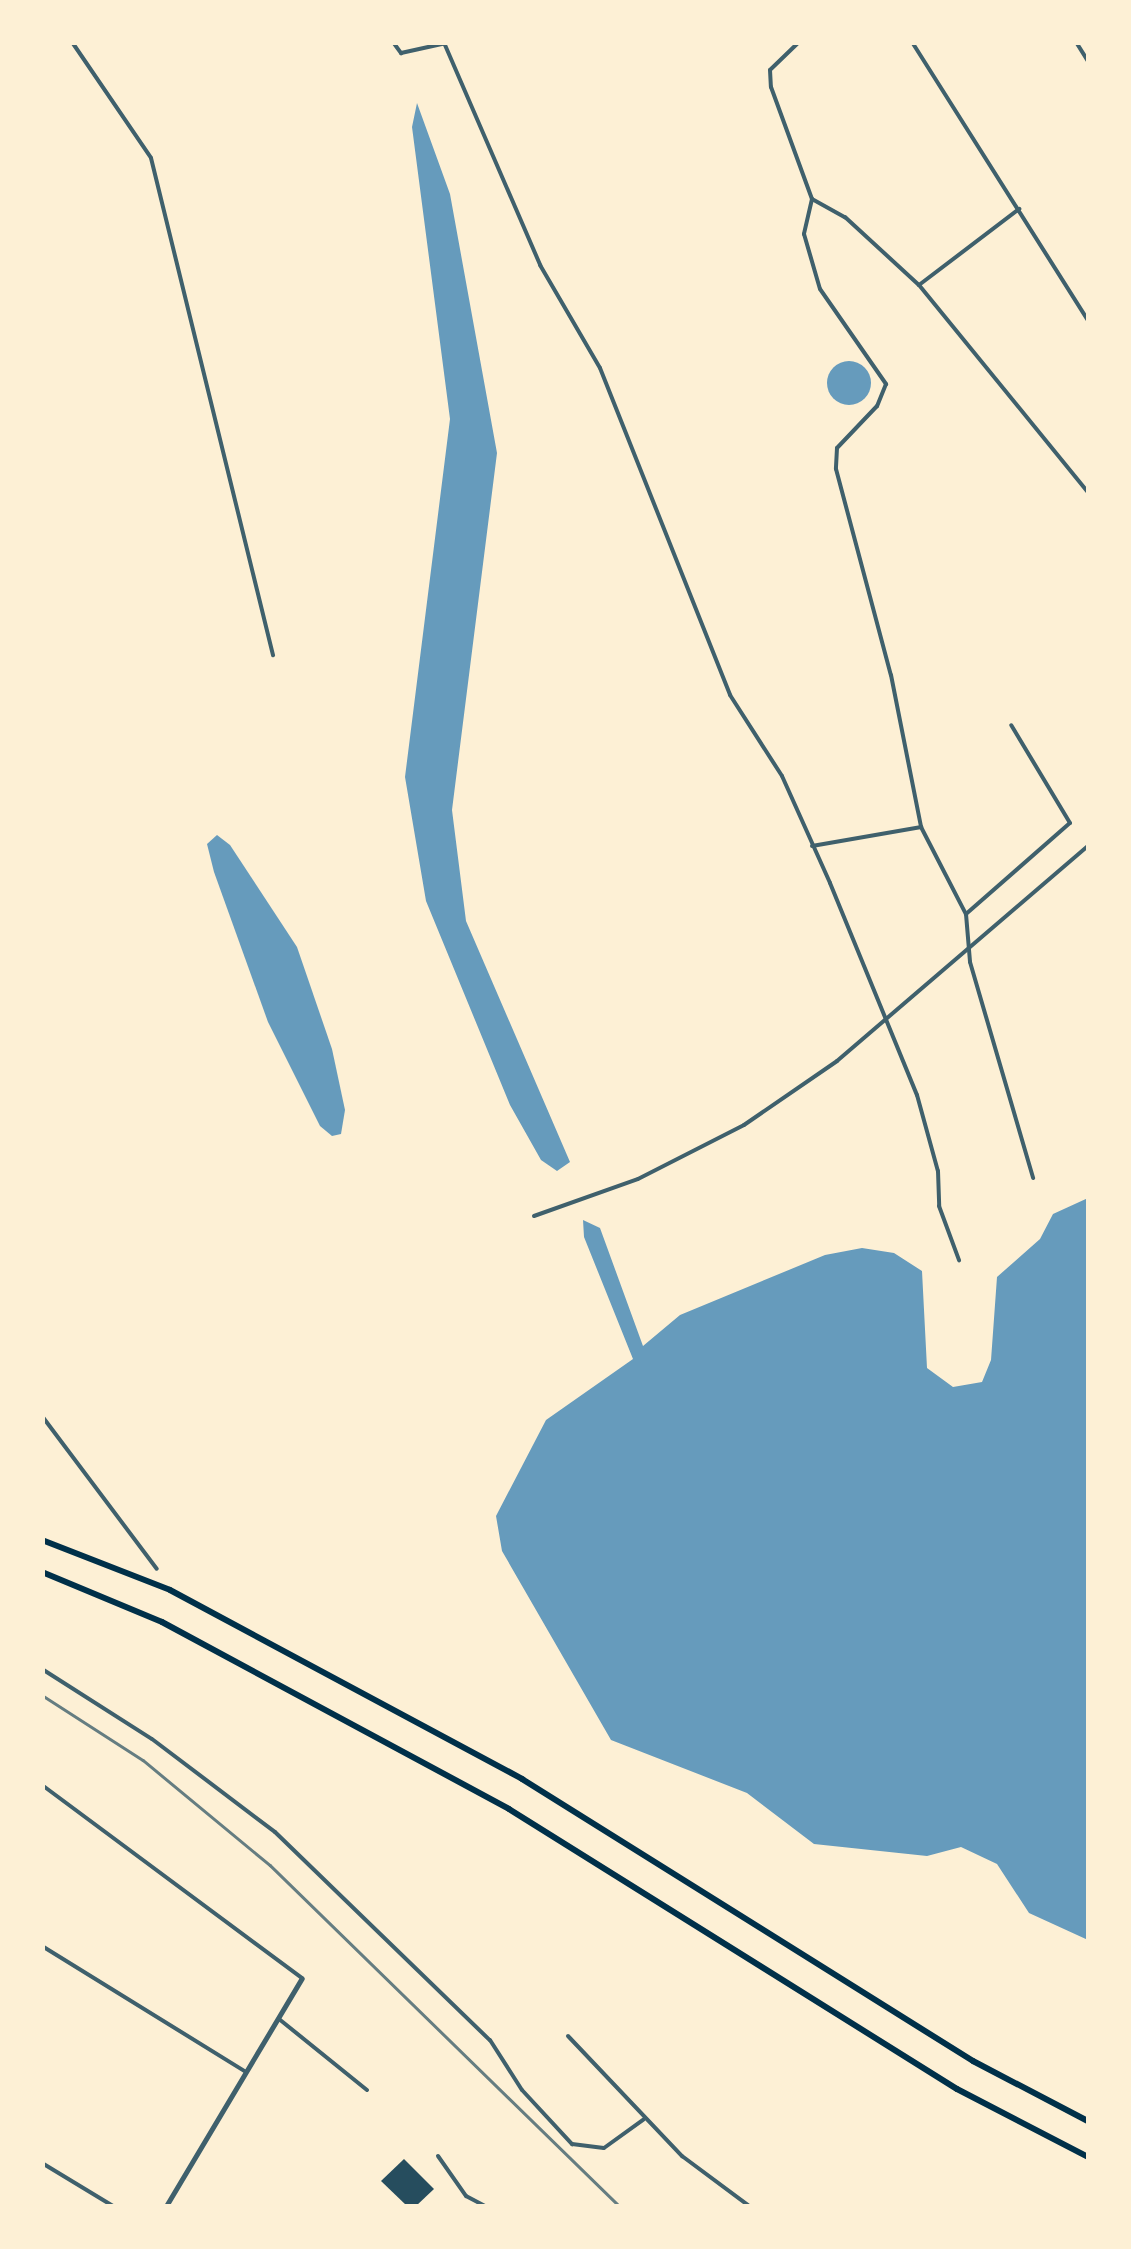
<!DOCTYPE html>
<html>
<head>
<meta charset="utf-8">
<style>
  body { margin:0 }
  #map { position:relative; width:1131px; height:2249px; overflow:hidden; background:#fdf0d5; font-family:"Open Sans",sans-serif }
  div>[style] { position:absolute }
  .water>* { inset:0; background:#669bbc }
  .round { border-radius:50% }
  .building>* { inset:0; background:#264d5e }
  .minor>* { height:4px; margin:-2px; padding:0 2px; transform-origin:2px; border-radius:2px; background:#3f606c }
  .tertiary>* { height:5px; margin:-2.5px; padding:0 2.5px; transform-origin:2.5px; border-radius:2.5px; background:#3f606c }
  .primary>* { height:6px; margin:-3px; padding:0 3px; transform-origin:3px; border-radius:3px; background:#003049 }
  .rail>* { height:2.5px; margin:-1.25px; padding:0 1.25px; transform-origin:1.25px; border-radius:1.25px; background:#657d81 }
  span { translate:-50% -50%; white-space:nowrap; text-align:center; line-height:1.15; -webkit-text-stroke:8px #fdf0d5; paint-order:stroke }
  .frame { position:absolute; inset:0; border:45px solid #fdf0d5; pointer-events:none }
</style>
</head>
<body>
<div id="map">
  <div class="water">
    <div style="clip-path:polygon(417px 103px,450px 194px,497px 453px,452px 810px,466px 921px,570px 1162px,557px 1171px,541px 1160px,510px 1105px,426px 901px,405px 777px,450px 419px,412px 127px)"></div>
    <div class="round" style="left:827px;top:361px;width:44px;height:44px"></div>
    <div style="clip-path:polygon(217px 835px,230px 845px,297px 947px,332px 1049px,345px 1110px,341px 1134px,332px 1136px,320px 1126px,268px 1022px,214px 872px,207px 844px)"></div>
    <div style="clip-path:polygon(1088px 1198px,1088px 1940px,1029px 1913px,997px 1864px,961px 1847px,927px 1856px,814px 1844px,747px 1793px,611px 1740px,502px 1551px,496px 1516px,546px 1420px,633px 1359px,584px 1237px,583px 1220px,600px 1228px,643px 1346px,680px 1315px,825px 1255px,862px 1248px,894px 1253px,922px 1271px,927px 1368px,953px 1387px,982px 1382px,991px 1360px,997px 1277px,1040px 1239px,1053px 1214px)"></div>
  </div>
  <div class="building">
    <div style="clip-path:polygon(404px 2159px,434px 2189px,416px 2206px,407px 2206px,381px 2181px)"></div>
  </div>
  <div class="minor">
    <div style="left:72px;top:42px;width:140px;rotate:55.7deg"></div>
    <div style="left:151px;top:158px;width:512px;rotate:76.21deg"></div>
    <div style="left:393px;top:42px;width:14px;rotate:54deg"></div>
    <div style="left:401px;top:53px;width:51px;rotate:-12.4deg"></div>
    <div style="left:799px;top:42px;width:40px;rotate:136deg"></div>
    <div style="left:770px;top:70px;width:17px;rotate:87deg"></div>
    <div style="left:771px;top:87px;width:119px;rotate:69.9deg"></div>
    <div style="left:812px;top:199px;width:38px;rotate:29deg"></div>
    <div style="left:845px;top:217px;width:100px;rotate:42.6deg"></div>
    <div style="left:919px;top:285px;width:267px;rotate:50.8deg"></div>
    <div style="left:912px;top:42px;width:329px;rotate:57.7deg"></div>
    <div style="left:1076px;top:42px;width:22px;rotate:58deg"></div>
    <div style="left:445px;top:45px;width:240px;rotate:66.6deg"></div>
    <div style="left:540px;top:265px;width:119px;rotate:59.8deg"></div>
    <div style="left:600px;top:368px;width:352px;rotate:68.3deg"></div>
    <div style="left:730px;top:695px;width:96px;rotate:57.3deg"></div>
    <div style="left:782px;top:776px;width:117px;rotate:65.8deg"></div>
    <div style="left:830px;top:883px;width:229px;rotate:67.7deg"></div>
    <div style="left:917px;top:1095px;width:79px;rotate:74.6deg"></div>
    <div style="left:938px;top:1171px;width:35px;rotate:88deg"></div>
    <div style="left:939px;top:1206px;width:58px;rotate:69.7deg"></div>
    <div style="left:812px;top:199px;width:36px;rotate:103deg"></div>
    <div style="left:804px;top:234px;width:57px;rotate:73.8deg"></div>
    <div style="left:820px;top:289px;width:116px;rotate:55.2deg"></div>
    <div style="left:886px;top:384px;width:24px;rotate:112deg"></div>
    <div style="left:877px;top:406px;width:58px;rotate:133.6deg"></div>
    <div style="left:837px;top:448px;width:21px;rotate:93deg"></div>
    <div style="left:836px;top:469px;width:213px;rotate:75.1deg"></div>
    <div style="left:891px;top:675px;width:155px;rotate:78.8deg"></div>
    <div style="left:921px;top:827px;width:98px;rotate:62.7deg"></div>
    <div style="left:966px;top:914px;width:48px;rotate:85.2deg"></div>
    <div style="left:970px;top:962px;width:225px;rotate:73.7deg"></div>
    <div style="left:919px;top:285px;width:126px;rotate:-37.2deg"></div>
    <div style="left:812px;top:846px;width:111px;rotate:-9.9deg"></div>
    <div style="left:966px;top:914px;width:138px;rotate:-41.2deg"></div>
    <div style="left:1070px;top:823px;width:114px;rotate:-121deg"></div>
    <div style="left:534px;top:1216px;width:110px;rotate:-19.6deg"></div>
    <div style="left:638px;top:1179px;width:119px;rotate:-27deg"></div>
    <div style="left:744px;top:1125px;width:113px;rotate:-34.5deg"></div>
    <div style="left:837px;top:1061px;width:330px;rotate:-40.6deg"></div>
    <div style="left:42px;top:1416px;width:191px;rotate:53.1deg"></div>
    <div style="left:42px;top:1669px;width:130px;rotate:32.5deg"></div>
    <div style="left:152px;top:1739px;width:154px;rotate:37.1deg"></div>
    <div style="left:275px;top:1832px;width:299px;rotate:44.1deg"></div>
    <div style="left:490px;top:2040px;width:59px;rotate:57.4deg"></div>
    <div style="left:522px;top:2090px;width:74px;rotate:47.2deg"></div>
    <div style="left:572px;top:2144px;width:32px;rotate:7deg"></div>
    <div style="left:604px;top:2148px;width:49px;rotate:-35.9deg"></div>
    <div style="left:42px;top:1785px;width:324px;rotate:36.6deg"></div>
    <div style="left:42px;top:1946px;width:240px;rotate:31.7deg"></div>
    <div style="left:279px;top:2019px;width:113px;rotate:38.9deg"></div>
    <div style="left:568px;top:2036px;width:166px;rotate:46.5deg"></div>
    <div style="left:682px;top:2156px;width:84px;rotate:36.7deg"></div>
    <div style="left:438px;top:2156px;width:49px;rotate:55deg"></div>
    <div style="left:466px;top:2196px;width:21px;rotate:28deg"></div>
    <div style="left:42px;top:2163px;width:83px;rotate:31.2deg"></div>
  </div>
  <div class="tertiary">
    <div style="left:166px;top:2206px;width:265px;rotate:-59.2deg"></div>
  </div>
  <div class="primary">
    <div style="left:42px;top:1540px;width:137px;rotate:21.3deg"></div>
    <div style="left:170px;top:1590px;width:400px;rotate:28.2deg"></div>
    <div style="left:522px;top:1779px;width:532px;rotate:32.02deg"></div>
    <div style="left:973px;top:2061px;width:130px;rotate:27.6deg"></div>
    <div style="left:42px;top:1572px;width:130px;rotate:22.6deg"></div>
    <div style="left:162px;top:1622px;width:394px;rotate:28.3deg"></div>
    <div style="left:509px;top:1809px;width:528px;rotate:32.01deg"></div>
    <div style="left:957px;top:2089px;width:148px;rotate:27.4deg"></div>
  </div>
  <div class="rail">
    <div style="left:42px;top:1695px;width:120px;rotate:32.8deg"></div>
    <div style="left:143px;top:1760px;width:165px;rotate:39.6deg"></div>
    <div style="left:270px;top:1865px;width:489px;rotate:44.3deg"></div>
  </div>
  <div class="frame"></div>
</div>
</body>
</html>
